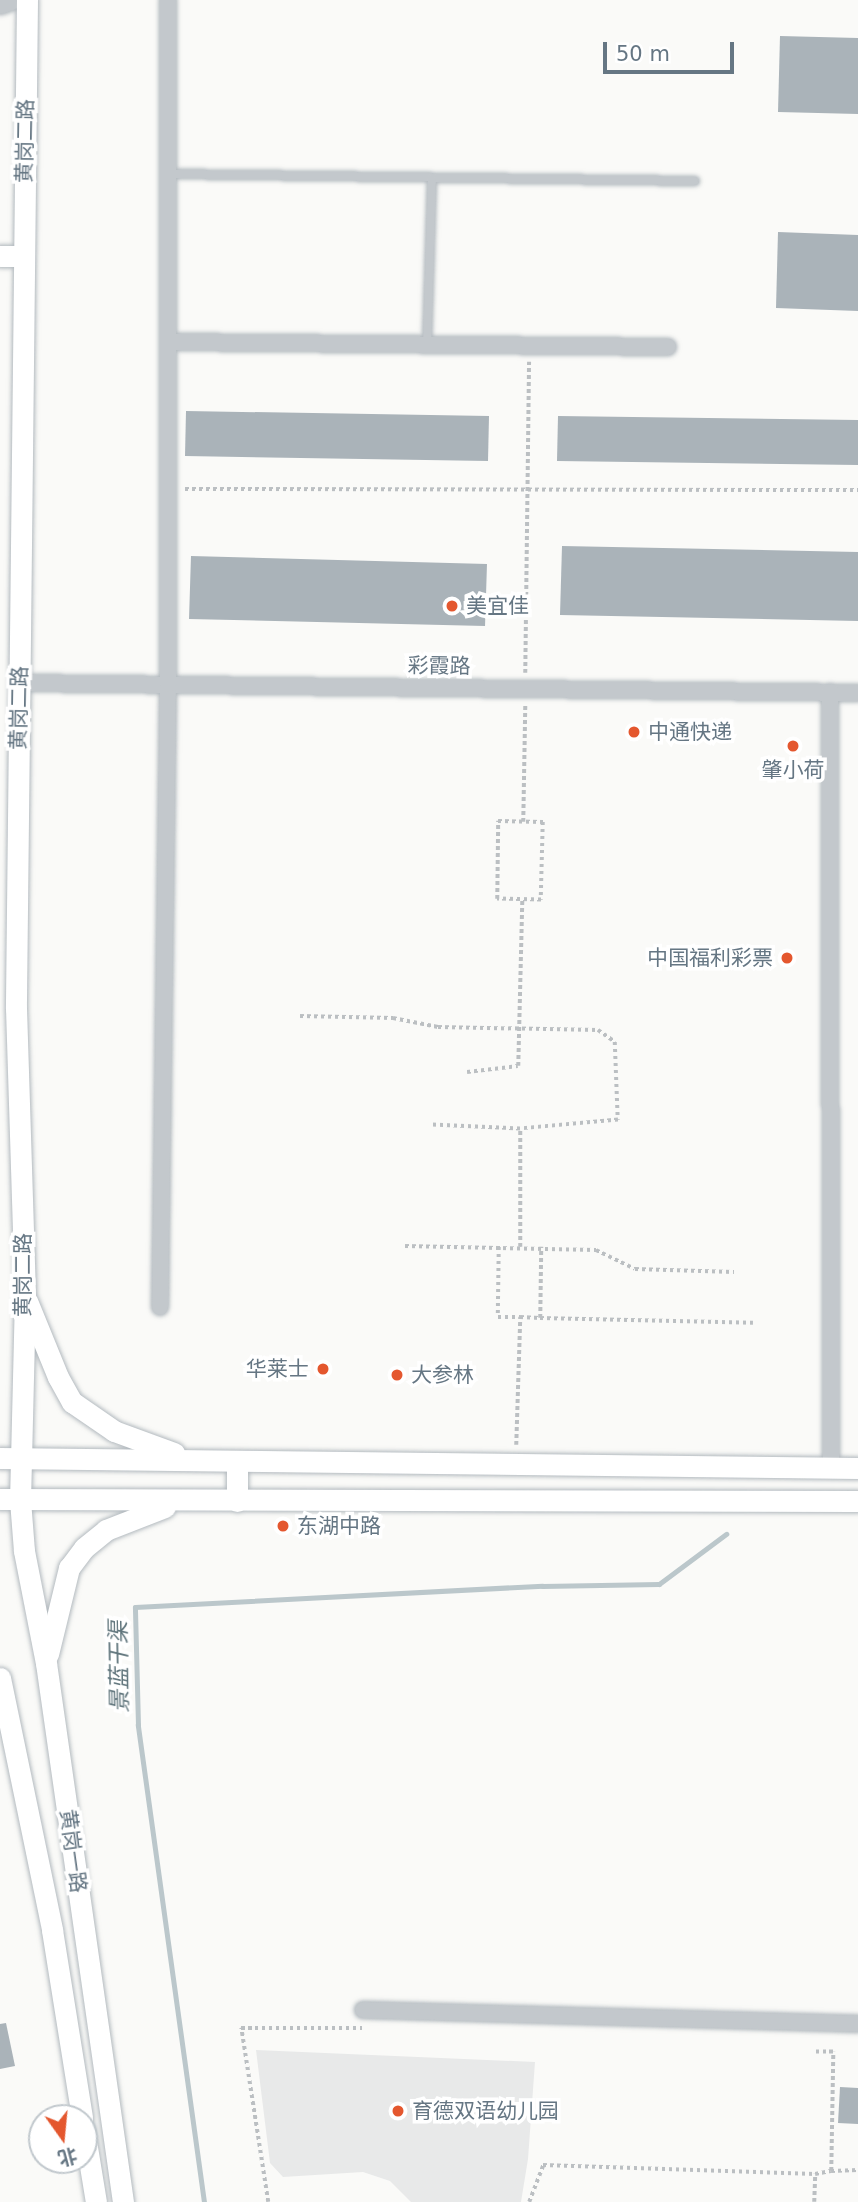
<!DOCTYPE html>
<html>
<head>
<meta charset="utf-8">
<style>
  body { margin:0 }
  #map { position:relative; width:858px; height:2202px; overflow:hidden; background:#fafaf8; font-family:"DejaVu Sans","Noto Sans SC",sans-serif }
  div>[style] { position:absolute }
  .built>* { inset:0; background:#e8e9e9 }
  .stream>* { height:5px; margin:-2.5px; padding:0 2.5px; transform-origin:2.5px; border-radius:2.5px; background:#bbc7cb }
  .building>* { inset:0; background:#aab3b9 }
  .path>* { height:3.5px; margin-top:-1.75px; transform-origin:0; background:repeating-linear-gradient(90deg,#bbbfc2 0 3.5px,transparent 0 7px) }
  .roads { filter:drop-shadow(0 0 2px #b3babf) drop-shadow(0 0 2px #b3babf) }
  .service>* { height:8px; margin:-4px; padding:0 4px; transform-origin:4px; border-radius:4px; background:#c3c8cc }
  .minor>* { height:16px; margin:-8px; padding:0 8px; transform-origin:8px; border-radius:8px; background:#c3c8cc }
  .tertiary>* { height:19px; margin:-9.5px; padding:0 9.5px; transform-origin:9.5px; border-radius:9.5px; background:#c3c8cc }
  .secondary>* { height:21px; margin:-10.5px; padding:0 10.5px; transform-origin:10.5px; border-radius:10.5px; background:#fff }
  .dots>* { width:19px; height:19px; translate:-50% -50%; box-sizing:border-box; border:4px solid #fff; border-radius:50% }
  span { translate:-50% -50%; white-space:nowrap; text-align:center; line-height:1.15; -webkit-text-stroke:7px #fff; paint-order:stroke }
  .street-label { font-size:21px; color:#657683 }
  .poi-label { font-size:21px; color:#657683 }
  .left { translate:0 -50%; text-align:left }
  .right { translate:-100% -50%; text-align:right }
  .water-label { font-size:23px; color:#60757c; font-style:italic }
  .north { position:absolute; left:28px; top:2104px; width:70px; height:70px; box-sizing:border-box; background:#fff; border:2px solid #c1c8cd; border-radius:50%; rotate:165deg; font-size:19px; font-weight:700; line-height:28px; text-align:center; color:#657683 }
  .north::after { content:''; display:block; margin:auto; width:24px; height:32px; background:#e4572e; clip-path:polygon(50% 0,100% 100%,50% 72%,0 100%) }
  .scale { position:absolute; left:603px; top:42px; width:131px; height:32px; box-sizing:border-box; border:4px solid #657683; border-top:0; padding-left:9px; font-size:21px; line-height:24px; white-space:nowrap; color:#657683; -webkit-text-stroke:5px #fff; paint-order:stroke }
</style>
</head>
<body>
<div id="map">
  <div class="built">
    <div style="clip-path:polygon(256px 2050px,535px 2062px,528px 2159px,521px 2202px,411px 2202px,390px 2181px,363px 2172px,283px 2177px,270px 2163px)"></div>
  </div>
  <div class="stream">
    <div style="left:204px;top:2202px;width:482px;rotate:-97.9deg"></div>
    <div style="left:138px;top:1725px;width:118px;rotate:-91.5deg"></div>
    <div style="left:135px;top:1607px;width:408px;rotate:-3deg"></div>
    <div style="left:542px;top:1586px;width:117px;rotate:-1deg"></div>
    <div style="left:659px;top:1584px;width:84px;rotate:-36.7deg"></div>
  </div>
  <div class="building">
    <div style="clip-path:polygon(780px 36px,858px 38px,858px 114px,778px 112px)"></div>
    <div style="clip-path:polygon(778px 232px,858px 235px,858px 311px,776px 308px)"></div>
    <div style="clip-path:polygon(186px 411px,489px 416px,488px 461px,185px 456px)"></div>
    <div style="clip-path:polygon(558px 416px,858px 420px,858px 465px,557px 461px)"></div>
    <div style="clip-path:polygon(562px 546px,858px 552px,858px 621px,560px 615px)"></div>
    <div style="clip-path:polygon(191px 556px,487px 564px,485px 626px,189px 619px)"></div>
    <div style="clip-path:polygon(6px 2023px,15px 2066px,0 2069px,0 2024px)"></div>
    <div style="clip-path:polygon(840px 2087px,858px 2088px,858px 2124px,838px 2123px)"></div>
  </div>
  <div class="path">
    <div style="left:185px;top:489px;width:673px;rotate:0.09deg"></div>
    <div style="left:525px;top:673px;width:311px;rotate:-89.3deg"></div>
    <div style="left:498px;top:821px;width:45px;rotate:1.3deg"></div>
    <div style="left:543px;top:822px;width:78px;rotate:91.5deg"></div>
    <div style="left:541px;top:900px;width:44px;rotate:-178.7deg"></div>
    <div style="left:497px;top:899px;width:78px;rotate:-89.3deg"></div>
    <div style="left:523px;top:822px;width:117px;rotate:-89deg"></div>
    <div style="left:300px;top:1016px;width:93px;rotate:1.2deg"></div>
    <div style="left:393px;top:1018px;width:46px;rotate:11.3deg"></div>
    <div style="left:438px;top:1027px;width:160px;rotate:1.1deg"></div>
    <div style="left:598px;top:1030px;width:21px;rotate:35deg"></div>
    <div style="left:615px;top:1042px;width:78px;rotate:87.8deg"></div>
    <div style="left:618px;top:1120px;width:98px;rotate:174.8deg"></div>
    <div style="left:520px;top:1129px;width:88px;rotate:-177.4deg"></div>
    <div style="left:467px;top:1072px;width:51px;rotate:-6.7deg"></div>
    <div style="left:518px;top:1066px;width:166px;rotate:-88.6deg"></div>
    <div style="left:405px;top:1246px;width:191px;rotate:1.2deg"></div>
    <div style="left:596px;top:1250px;width:43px;rotate:26deg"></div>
    <div style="left:635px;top:1269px;width:99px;rotate:1.7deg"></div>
    <div style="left:499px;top:1247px;width:70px;rotate:90.8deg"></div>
    <div style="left:498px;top:1317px;width:22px"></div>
    <div style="left:520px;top:1317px;width:20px;rotate:3deg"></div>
    <div style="left:540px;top:1318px;width:71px;rotate:-89.2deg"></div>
    <div style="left:520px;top:1247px;width:117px;rotate:-90deg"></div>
    <div style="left:540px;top:1318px;width:213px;rotate:1.3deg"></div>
    <div style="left:516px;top:1445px;width:128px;rotate:-88.2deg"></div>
    <div style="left:831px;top:2171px;width:27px;rotate:-2deg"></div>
    <div style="left:268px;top:2202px;width:176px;rotate:-98.8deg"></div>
    <div style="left:241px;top:2028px;width:121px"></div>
    <div style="left:529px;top:2202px;width:40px;rotate:-69deg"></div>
    <div style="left:543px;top:2165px;width:272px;rotate:1.9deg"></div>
    <div style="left:815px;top:2174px;width:16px;rotate:-11deg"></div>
    <div style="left:831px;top:2171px;width:119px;rotate:-89deg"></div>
    <div style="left:833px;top:2052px;width:19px;rotate:180deg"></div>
    <div style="left:814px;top:2202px;width:28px;rotate:-88deg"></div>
  </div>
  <div class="roads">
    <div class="service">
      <div style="left:168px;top:174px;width:527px;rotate:0.76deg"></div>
      <div style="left:427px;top:345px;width:167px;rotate:-88.3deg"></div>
    </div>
    <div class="minor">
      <div style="left:168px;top:342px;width:500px;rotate:0.57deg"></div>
      <div style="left:19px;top:683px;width:839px;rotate:0.68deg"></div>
      <div style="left:830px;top:692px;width:776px;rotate:89.93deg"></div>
      <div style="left:160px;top:1307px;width:623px;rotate:-89.26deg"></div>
      <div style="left:168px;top:684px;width:684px;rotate:-90deg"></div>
      <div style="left:363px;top:2010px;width:495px;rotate:1.6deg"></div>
    </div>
    <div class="tertiary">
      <div style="left:0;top:4px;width:12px;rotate:-20deg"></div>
    </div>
    <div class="secondary">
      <div style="left:27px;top:0;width:1008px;rotate:90.63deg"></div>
      <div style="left:16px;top:1008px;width:288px;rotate:88.2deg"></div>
      <div style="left:25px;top:1296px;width:204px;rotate:91.4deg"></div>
      <div style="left:20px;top:1500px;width:51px;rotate:85.5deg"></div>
      <div style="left:24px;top:1551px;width:114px;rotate:78.9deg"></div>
      <div style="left:46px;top:1663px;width:544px;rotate:81.87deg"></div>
      <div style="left:0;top:256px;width:24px"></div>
      <div style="left:27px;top:1301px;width:82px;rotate:67.8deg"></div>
      <div style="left:58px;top:1377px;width:29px;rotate:61deg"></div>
      <div style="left:72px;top:1402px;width:51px;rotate:34.6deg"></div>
      <div style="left:114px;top:1431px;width:64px;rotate:20.1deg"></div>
      <div style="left:0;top:1458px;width:858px;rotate:0.67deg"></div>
      <div style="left:0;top:1499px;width:858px;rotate:0.13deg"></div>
      <div style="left:237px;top:1501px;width:39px;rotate:-90deg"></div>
      <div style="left:48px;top:1654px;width:89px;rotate:-76.3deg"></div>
      <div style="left:69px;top:1568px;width:25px;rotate:-53deg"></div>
      <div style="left:84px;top:1548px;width:28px;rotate:-39deg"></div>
      <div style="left:106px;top:1530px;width:63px;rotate:-21.3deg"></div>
      <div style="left:0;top:1678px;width:257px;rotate:78.3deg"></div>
      <div style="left:52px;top:1930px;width:190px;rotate:80.9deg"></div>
      <div style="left:84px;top:2129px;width:74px;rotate:80.7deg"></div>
    </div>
  </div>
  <div class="dots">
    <div style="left:452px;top:606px;background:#e4572e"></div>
    <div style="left:634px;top:732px;background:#e4572e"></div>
    <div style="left:793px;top:746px;background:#e4572e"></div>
    <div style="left:787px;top:958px;background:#e4572e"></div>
    <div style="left:323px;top:1369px;background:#e4572e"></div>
    <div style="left:397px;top:1375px;background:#e4572e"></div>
    <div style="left:283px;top:1526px;background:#e4572e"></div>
    <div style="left:398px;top:2111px;background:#e4572e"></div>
  </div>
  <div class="street-label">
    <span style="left:25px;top:141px;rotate:-89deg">黄岗二路</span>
    <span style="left:439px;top:666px;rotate:1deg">彩霞路</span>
    <span style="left:19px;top:708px;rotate:-89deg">黄岗二路</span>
    <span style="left:23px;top:1275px;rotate:-90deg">黄岗二路</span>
    <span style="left:73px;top:1851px;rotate:82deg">黄岗一路</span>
  </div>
  <div class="poi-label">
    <span class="left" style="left:466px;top:606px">美宜佳</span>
    <span class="left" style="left:648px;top:732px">中通快递</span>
    <span style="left:793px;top:770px">肇小荷</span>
    <span class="right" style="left:773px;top:958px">中国福利彩票</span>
    <span class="right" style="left:309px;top:1369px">华莱士</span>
    <span class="left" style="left:411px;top:1375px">大参林</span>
    <span class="left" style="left:297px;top:1526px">东湖中路</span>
    <span class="left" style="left:412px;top:2111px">育德双语幼儿园</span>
  </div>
  <div class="water-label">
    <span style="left:119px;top:1667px;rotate:-91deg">景蓝干渠</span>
  </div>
  <div class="north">北</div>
  <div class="scale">50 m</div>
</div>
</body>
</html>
